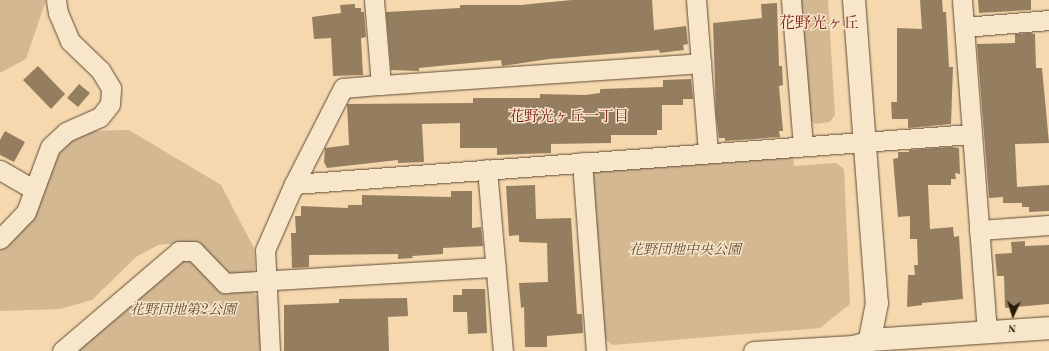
<!DOCTYPE html>
<html>
<head>
<meta charset="utf-8">
<style>
  body { margin:0 }
  #map { position:relative; width:1049px; height:351px; overflow:hidden; background:#f5d8ae; font-family:"Old Standard TT","Noto Serif JP",serif }
  div>[style] { position:absolute }
  .green>* { inset:0; background:#d3b892 }
  .building>* { inset:0; background:#957e60 }
  .roads { filter:drop-shadow(0 0 1px #5e4b34) drop-shadow(0 0 1px #5e4b34) }
  .street>* { height:19px; margin:-9.5px; padding:0 9.5px; transform-origin:9.5px; border-radius:9.5px; background:#f8e6ca }
  .secondary>* { height:22px; margin:-11px; padding:0 11px; transform-origin:11px; border-radius:11px; background:#f8e6ca }
  span { translate:-50% -50%; white-space:nowrap; text-align:center; line-height:1.15; -webkit-text-stroke:3px #f8e6ca; paint-order:stroke }
  .park-label { font-size:14px; color:#5e4b34; font-style:italic }
  .neighbourhood-label { font-size:15px; color:#7a1f14 }
  .quarter-label { font-size:16px; color:#7a1f14 }
  .north { position:absolute; left:993px; top:295px; width:40px; height:40px; -webkit-text-stroke:3px #f8e6ca; paint-order:stroke; rotate:184deg; font-size:11px; font-weight:700; line-height:16px; text-align:center; color:#2c1c0b }
  .north::after { content:''; display:block; margin:auto; width:14px; height:18px; background:#2c1c0b; clip-path:polygon(50% 0,100% 100%,50% 72%,0 100%) }
</style>
</head>
<body>
<div id="map">
  <div class="green">
    <div style="clip-path:polygon(0 0,46px 0,26px 59px,0 73px)"></div>
    <div style="clip-path:polygon(800px 0,828px 0,835px 115px,830px 122px,815px 124px,809px 119px)"></div>
    <div style="clip-path:polygon(129px 130px,221px 185px,254px 248px,255px 269px,247px 277px,227px 277px,177px 243px,158px 245px,136px 257px,92px 300px,60px 309px,0 311px,0 250px,29px 220px,48px 172px,64px 146px,85px 131px)"></div>
    <div style="clip-path:polygon(783px 154px,786px 158px,793px 157px,794px 166px,836px 163px,844px 169px,850px 304px,820px 328px,612px 345px,602px 336px,590px 178px,599px 167px)"></div>
    <div style="clip-path:polygon(181px 257px,192px 258px,250px 290px,259px 298px,263px 351px,71px 351px)"></div>
  </div>
  <div class="building">
    <div style="clip-path:polygon(572px 0,652px 0,654px 30px,686px 26px,688px 44px,683px 45px,684px 50px,660px 53px,659px 50px,549px 59px,509px 65px,502px 66px,501px 60px,419px 68px,419px 71px,391px 70px,386px 12px,460px 8px,460px 5px,520px 5px)"></div>
    <div style="clip-path:polygon(920px 0,942px 0,943px 12px,946px 12px,949px 67px,953px 67px,951px 124px,908px 128px,908px 119px,892px 119px,891px 102px,897px 102px,897px 28px,922px 29px)"></div>
    <div style="clip-path:polygon(978px 0,1031px 0,1031px 10px,979px 13px)"></div>
    <div style="clip-path:polygon(777px 3px,779px 66px,782px 66px,783px 85px,779px 86px,783px 131px,779px 131px,780px 137px,725px 141px,725px 138px,719px 138px,716px 115px,713px 23px,762px 18px,761px 4px)"></div>
    <div style="clip-path:polygon(355px 4px,355px 8px,361px 8px,361px 12px,364px 12px,366px 37px,361px 38px,363px 75px,333px 76px,331px 38px,314px 39px,312px 17px,341px 13px,340px 5px)"></div>
    <div style="clip-path:polygon(1030px 33px,1035px 34px,1036px 68px,1042px 68px,1049px 143px,1015px 144px,1017px 187px,1049px 185px,1049px 211px,1029px 212px,1029px 207px,1022px 207px,1022px 203px,1003px 203px,1003px 197px,989px 198px,977px 44px,1015px 43px,1015px 34px)"></div>
    <div style="clip-path:polygon(38px 66px,65px 94px,51px 109px,23px 80px)"></div>
    <div style="clip-path:polygon(691px 79px,693px 99px,683px 99px,683px 105px,662px 105px,662px 130px,657px 130px,657px 135px,611px 135px,611px 143px,551px 144px,551px 153px,497px 155px,497px 148px,460px 148px,460px 123px,422px 124px,424px 162px,398px 163px,398px 160px,327px 168px,324px 162px,325px 148px,349px 145px,347px 104px,473px 103px,473px 98px,540px 98px,540px 94px,585px 95px,600px 93px,600px 89px,663px 87px,663px 80px)"></div>
    <div style="clip-path:polygon(79px 84px,90px 93px,78px 107px,67px 98px)"></div>
    <div style="clip-path:polygon(5px 131px,25px 142px,14px 162px,0 155px,0 140px)"></div>
    <div style="clip-path:polygon(952px 147px,959px 148px,960px 174px,955px 173px,956px 179px,951px 179px,951px 185px,928px 185px,930px 229px,953px 227px,954px 237px,959px 236px,963px 299px,922px 303px,922px 305px,907px 307px,908px 275px,915px 275px,914px 265px,918px 265px,917px 239px,910px 239px,910px 216px,898px 217px,893px 159px,898px 158px,898px 152px,909px 152px,909px 150px)"></div>
    <div style="clip-path:polygon(535px 185px,536px 219px,571px 218px,577px 314px,582px 314px,583px 333px,547px 336px,547px 347px,525px 347px,524px 307px,521px 308px,519px 283px,548px 282px,547px 243px,519px 242px,519px 235px,509px 236px,506px 186px)"></div>
    <div style="clip-path:polygon(451px 191px,472px 191px,472px 228px,481px 227px,483px 246px,443px 248px,443px 254px,412px 256px,413px 258px,398px 259px,398px 254px,309px 255px,309px 267px,292px 268px,291px 233px,296px 233px,295px 216px,301px 216px,301px 206px,348px 208px,348px 205px,362px 205px,362px 195px,451px 197px)"></div>
    <div style="clip-path:polygon(1025px 241px,1025px 246px,1049px 245px,1049px 304px,1005px 308px,1004px 276px,997px 276px,995px 254px,1012px 253px,1011px 242px)"></div>
    <div style="clip-path:polygon(462px 289px,485px 289px,487px 333px,468px 334px,467px 312px,453px 312px,453px 295px,462px 295px)"></div>
    <div style="clip-path:polygon(407px 298px,408px 316px,388px 317px,389px 351px,284px 351px,284px 305px,339px 303px,339px 299px)"></div>
  </div>
  <div class="roads">
    <div class="street">
      <div style="left:696px;top:0;width:152px;rotate:85.5deg"></div>
      <div style="left:791px;top:0;width:145px;rotate:85.3deg"></div>
      <div style="left:962px;top:0;width:334px;rotate:85.7deg"></div>
      <div style="left:964px;top:27px;width:85px;rotate:-4.7deg"></div>
      <div style="left:381px;top:85px;width:321px;rotate:-3.9deg"></div>
      <div style="left:582px;top:162px;width:190px;rotate:85.8deg"></div>
      <div style="left:487px;top:169px;width:183px;rotate:85deg"></div>
      <div style="left:0;top:170px;width:39px;rotate:30deg"></div>
      <div style="left:294px;top:184px;width:680px;rotate:-4.22deg"></div>
      <div style="left:979px;top:230px;width:70px;rotate:-4.1deg"></div>
      <div style="left:0;top:239px;width:37px;rotate:-46deg"></div>
      <div style="left:26px;top:212px;width:69px;rotate:-69.7deg"></div>
      <div style="left:50px;top:147px;width:22px;rotate:-43deg"></div>
      <div style="left:66px;top:132px;width:37px;rotate:-24deg"></div>
      <div style="left:100px;top:117px;width:16px;rotate:-52deg"></div>
      <div style="left:110px;top:104px;width:16px;rotate:-86deg"></div>
      <div style="left:111px;top:88px;width:21px;rotate:-121deg"></div>
      <div style="left:100px;top:70px;width:42px;rotate:-136deg"></div>
      <div style="left:70px;top:41px;width:30px;rotate:-113deg"></div>
      <div style="left:58px;top:13px;width:13px;rotate:-99deg"></div>
      <div style="left:62px;top:351px;width:154px;rotate:-40.5deg"></div>
      <div style="left:179px;top:251px;width:15px"></div>
      <div style="left:194px;top:251px;width:45px;rotate:45.9deg"></div>
      <div style="left:225px;top:283px;width:271px;rotate:-3.4deg"></div>
      <div style="left:270px;top:351px;width:101px;rotate:-92.8deg"></div>
      <div style="left:265px;top:250px;width:72px;rotate:-66.3deg"></div>
      <div style="left:294px;top:184px;width:108px;rotate:-63deg"></div>
      <div style="left:343px;top:88px;width:38px;rotate:-5deg"></div>
      <div style="left:381px;top:85px;width:85px;rotate:-94.7deg"></div>
      <div style="left:753px;top:351px;width:100px;rotate:-3.4deg"></div>
      <div style="left:853px;top:345px;width:18px;rotate:-16deg"></div>
    </div>
    <div class="secondary">
      <div style="left:854px;top:0;width:304px;rotate:85.7deg"></div>
      <div style="left:877px;top:303px;width:38px;rotate:101deg"></div>
      <div style="left:870px;top:340px;width:179px;rotate:-3.8deg"></div>
    </div>
  </div>
  <div class="park-label">
    <span style="left:685px;top:250px">花野団地中央公園</span>
    <span style="left:183px;top:310px">花野団地第2公園</span>
  </div>
  <div class="neighbourhood-label">
    <span style="left:569px;top:118px">花野光ヶ丘一丁目</span>
  </div>
  <div class="quarter-label">
    <span style="left:819px;top:24px">花野光ヶ丘</span>
  </div>
  <div class="north">N</div>
</div>
</body>
</html>
